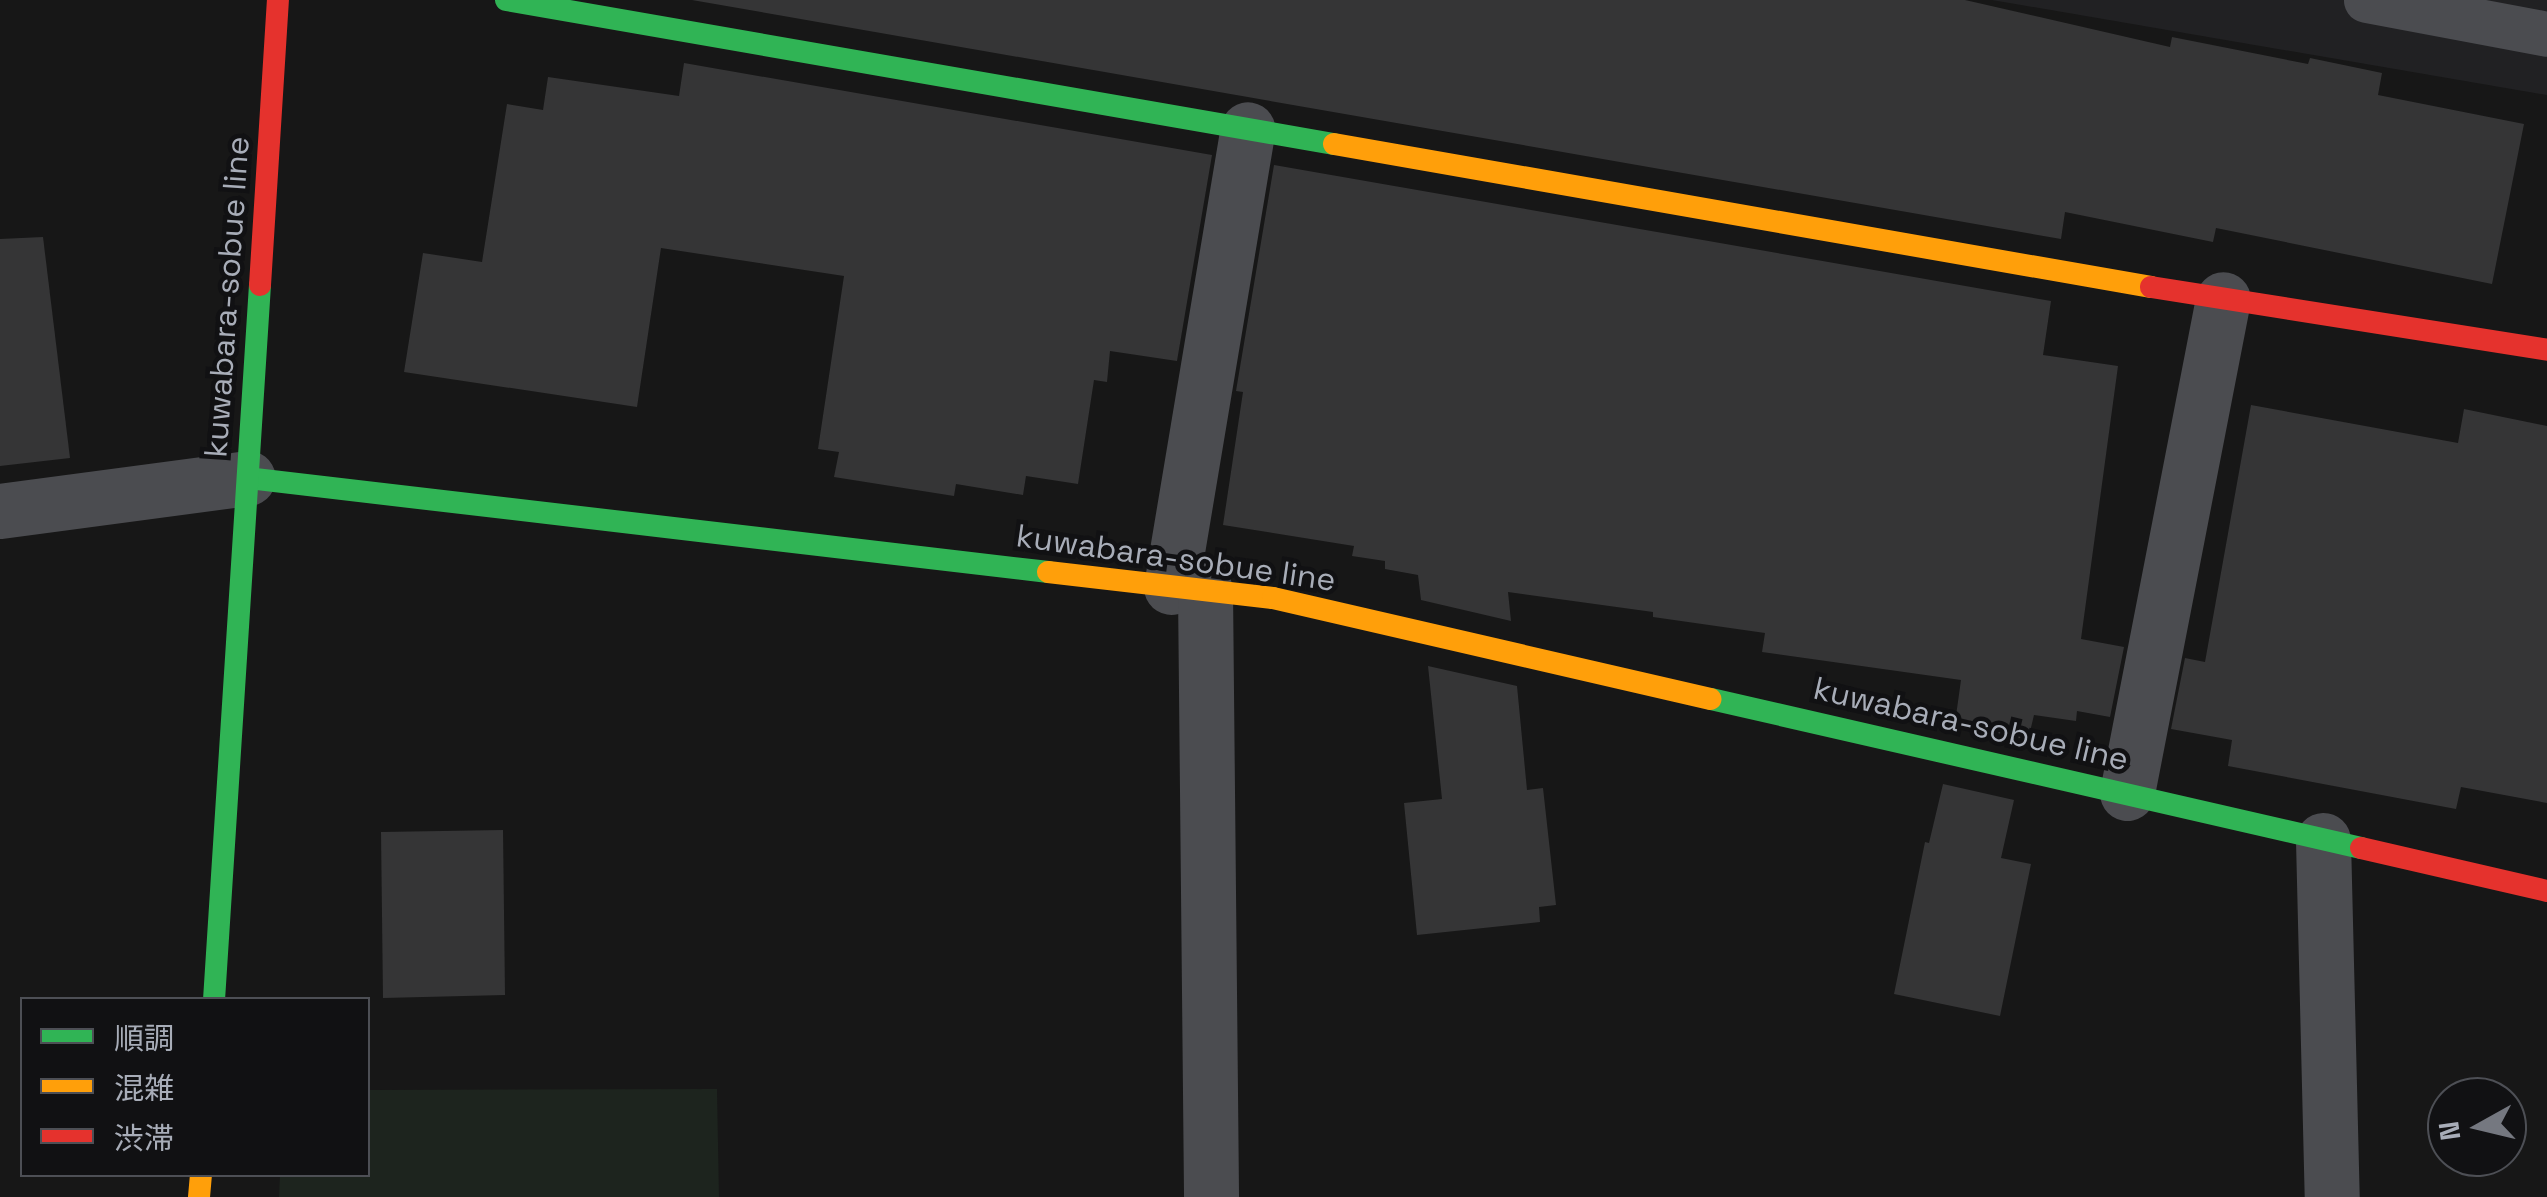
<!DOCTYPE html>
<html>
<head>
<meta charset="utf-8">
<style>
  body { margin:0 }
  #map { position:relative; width:2547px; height:1197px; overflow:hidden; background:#171717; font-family:"Space Grotesk","Noto Sans JP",sans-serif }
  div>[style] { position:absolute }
  .built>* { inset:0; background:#212123 }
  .green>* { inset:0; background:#1d241e }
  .building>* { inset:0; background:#353536 }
  .lane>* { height:45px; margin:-22.5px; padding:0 22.5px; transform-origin:22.5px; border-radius:22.5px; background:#4b4c50 }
  .street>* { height:55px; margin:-27.5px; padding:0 27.5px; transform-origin:27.5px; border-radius:27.5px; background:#4b4c50 }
  .fast>* { height:22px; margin:-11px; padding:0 11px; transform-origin:11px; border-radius:11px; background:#30b455 }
  .slow>* { height:22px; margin:-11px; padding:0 11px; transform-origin:11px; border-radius:11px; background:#ff9f0a }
  .jam>* { height:22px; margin:-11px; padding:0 11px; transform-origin:11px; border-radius:11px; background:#e5322d }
  span { translate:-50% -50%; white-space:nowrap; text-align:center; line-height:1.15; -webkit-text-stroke:9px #111113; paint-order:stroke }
  .street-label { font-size:32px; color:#a8adb8 }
  .legend { position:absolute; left:20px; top:997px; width:350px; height:180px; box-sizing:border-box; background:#111113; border:2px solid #4d4f55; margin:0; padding:12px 18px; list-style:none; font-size:30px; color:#a8adb8 }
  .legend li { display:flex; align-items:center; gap:20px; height:50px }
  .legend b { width:50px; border:2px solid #4d4f55 }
  .north { position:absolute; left:2427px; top:1077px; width:100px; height:100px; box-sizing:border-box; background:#111113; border:2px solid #4d4f55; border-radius:50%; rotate:262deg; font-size:28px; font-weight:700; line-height:40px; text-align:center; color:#a8adb8 }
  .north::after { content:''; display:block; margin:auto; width:35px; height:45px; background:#757880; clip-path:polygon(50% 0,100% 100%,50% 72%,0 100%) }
</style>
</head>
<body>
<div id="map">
  <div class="built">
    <div style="clip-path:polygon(1992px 0,2547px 0,2547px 95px)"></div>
  </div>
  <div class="green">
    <div style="clip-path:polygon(717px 1089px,719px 1197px,279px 1197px,280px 1175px,368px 1174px,368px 1090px)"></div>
  </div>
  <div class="building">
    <div style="clip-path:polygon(692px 0,1965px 0,2170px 47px,2172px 37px,2308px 64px,2310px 58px,2382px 73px,2378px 95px,2524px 124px,2492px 284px,2216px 228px,2213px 242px,2065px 212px,2061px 239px)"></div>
    <div style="clip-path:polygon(684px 63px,1212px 155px,1177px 361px,1110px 351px,1107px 382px,1094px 380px,1078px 484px,1026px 476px,1023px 495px,956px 484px,954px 496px,834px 477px,839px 452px,818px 449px,844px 276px,661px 248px,637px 407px,404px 372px,423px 253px,482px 262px,507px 104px,543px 110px,548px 77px,679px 96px)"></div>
    <div style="clip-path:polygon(1274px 165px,2051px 301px,2043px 355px,2118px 366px,2081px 639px,2124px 647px,2110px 717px,2077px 711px,2076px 721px,2034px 715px,2028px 740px,1955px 723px,1961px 680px,1762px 652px,1765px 633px,1653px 617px,1653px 612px,1508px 592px,1511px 621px,1421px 600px,1418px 575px,1385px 569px,1385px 561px,1352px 556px,1354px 546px,1223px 525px,1243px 392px,1236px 391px)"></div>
    <div style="clip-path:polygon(43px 237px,70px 458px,0 466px,0 239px)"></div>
    <div style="clip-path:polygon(2251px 405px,2458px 443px,2464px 409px,2547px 426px,2547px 803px,2461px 787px,2456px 809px,2228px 766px,2232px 740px,2171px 729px,2185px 658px,2205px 662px)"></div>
    <div style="clip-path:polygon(1428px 666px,1517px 686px,1527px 790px,1543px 788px,1556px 905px,1539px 907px,1540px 922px,1417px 935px,1404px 803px,1442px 799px)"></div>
    <div style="clip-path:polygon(1943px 784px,2014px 800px,2001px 858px,2031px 864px,2000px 1016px,1894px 994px,1925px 842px,1929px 843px)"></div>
    <div style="clip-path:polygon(503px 830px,505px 995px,383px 998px,381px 832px)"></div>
  </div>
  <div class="lane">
    <div style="left:2366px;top:0;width:184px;rotate:10.6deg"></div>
  </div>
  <div class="street">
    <div style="left:0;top:511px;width:250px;rotate:-7.6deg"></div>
    <div style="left:1171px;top:587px;width:464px;rotate:-80.5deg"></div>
    <div style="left:1205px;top:590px;width:607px;rotate:89.43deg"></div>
    <div style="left:2127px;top:793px;width:503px;rotate:-79deg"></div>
    <div style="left:2323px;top:840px;width:357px;rotate:88.6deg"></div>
  </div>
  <div class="fast">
    <div style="left:506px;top:0;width:840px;rotate:9.87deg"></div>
    <div style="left:248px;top:478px;width:806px;rotate:6.7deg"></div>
    <div style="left:1711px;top:699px;width:667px;rotate:12.91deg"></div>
    <div style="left:214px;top:1000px;width:716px;rotate:-86.32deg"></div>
  </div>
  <div class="slow">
    <div style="left:1334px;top:144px;width:829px;rotate:9.93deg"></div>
    <div style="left:1048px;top:572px;width:226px;rotate:6.6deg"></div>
    <div style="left:1273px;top:598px;width:449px;rotate:13deg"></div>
    <div style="left:199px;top:1197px;width:23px;rotate:-85deg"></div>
  </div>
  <div class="jam">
    <div style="left:260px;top:285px;width:286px;rotate:-86.4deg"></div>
    <div style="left:2151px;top:287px;width:401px;rotate:9deg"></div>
    <div style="left:2361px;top:848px;width:191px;rotate:13deg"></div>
  </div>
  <div class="street-label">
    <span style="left:227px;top:297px;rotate:-86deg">kuwabara-sobue line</span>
    <span style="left:1176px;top:558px;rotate:8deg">kuwabara-sobue line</span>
    <span style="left:1971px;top:724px;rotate:13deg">kuwabara-sobue line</span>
  </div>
  <ul class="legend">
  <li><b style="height:12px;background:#30b455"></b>順調</li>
  <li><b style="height:12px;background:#ff9f0a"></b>混雑</li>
  <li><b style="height:12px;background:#e5322d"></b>渋滞</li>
  </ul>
  <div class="north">N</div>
</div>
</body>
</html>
